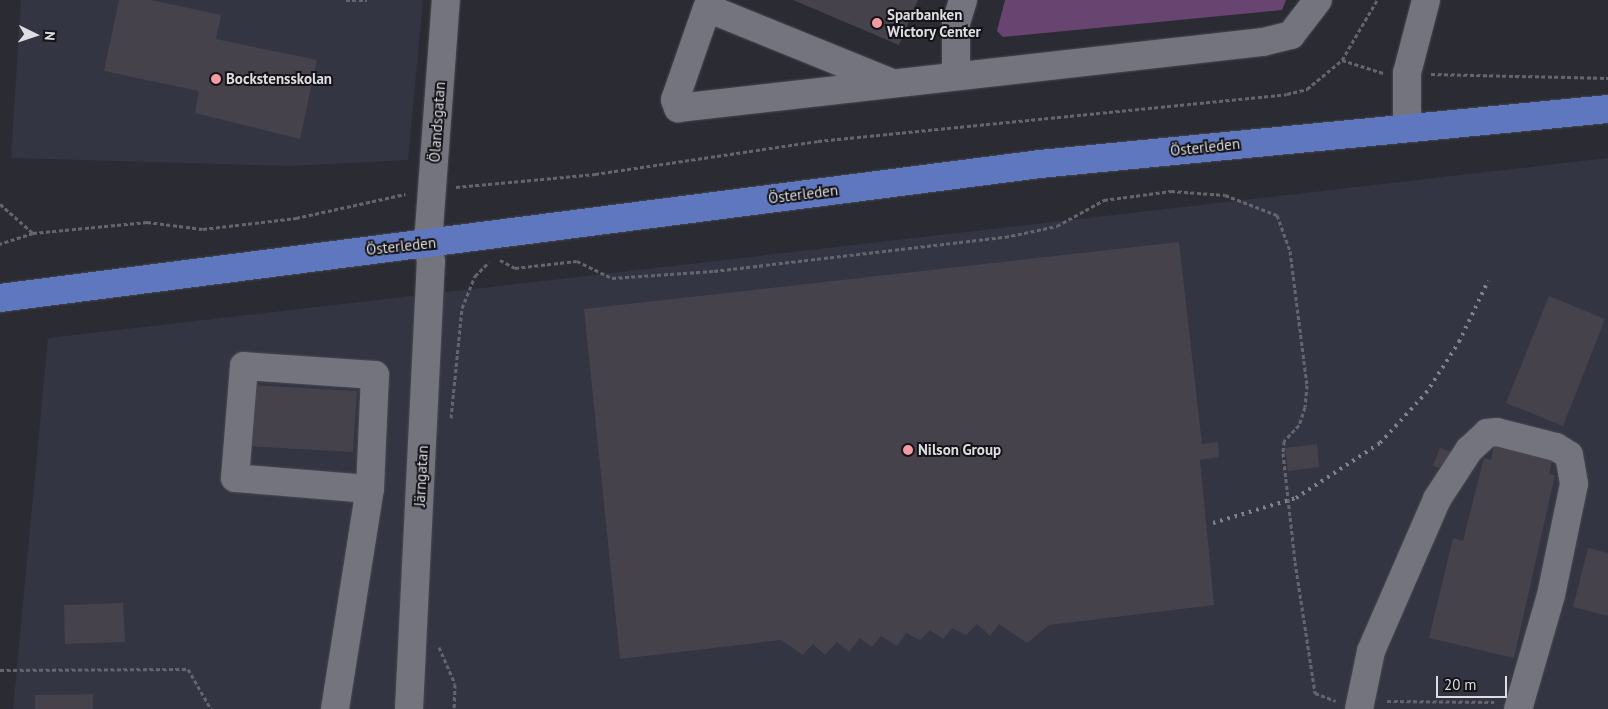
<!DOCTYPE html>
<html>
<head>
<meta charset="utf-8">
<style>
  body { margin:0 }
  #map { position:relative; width:1608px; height:709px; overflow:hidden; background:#2b2b34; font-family:"PT Sans",sans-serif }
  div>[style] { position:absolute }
  .built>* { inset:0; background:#343543 }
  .green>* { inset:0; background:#684470 }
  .building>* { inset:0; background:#45424b }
  .path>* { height:3px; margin-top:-1.5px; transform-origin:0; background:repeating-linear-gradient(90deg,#65656d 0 4px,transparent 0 6.5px) }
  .roads { filter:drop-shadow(0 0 1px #48484f) drop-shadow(0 0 1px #48484f) }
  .minor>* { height:28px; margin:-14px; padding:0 14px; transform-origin:14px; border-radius:14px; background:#73747e }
  .major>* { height:28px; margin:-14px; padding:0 14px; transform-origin:14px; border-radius:14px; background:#5e77be }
  .rail>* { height:4px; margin-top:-2px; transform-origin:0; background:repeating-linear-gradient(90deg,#82828a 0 2.5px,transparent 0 7.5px) }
  .dots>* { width:14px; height:14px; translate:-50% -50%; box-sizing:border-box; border:2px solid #141418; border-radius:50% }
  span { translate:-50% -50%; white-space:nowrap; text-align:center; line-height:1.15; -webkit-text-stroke:4px #141418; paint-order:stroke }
  .poi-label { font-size:15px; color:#dddde3; font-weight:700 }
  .left { translate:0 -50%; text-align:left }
  .street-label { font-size:15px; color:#dddde3 }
  .north { position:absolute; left:10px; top:10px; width:50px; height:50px; -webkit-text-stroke:4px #141418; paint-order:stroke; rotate:94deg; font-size:14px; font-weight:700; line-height:20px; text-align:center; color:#dddde3 }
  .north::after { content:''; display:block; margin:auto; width:18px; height:22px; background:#dddde3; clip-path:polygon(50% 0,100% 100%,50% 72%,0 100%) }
  .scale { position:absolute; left:1436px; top:676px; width:71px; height:22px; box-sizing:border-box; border:2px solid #dddde3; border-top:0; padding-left:6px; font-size:15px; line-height:18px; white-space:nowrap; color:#dddde3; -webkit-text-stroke:4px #141418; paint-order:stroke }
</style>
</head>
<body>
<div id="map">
  <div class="built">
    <div style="clip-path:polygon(21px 0,423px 0,408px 160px,289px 166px,11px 158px)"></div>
    <div style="clip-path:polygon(1608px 158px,1608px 709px,13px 709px,48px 338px)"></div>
  </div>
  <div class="green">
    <div style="clip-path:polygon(1005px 0,1286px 0,1282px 10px,1003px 37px,997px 31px)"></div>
  </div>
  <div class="building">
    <div style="clip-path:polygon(119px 0,151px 0,221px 15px,216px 39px,317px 60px,300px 139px,195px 113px,199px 91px,104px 71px)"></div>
    <div style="clip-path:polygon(793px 0,918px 0,899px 45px)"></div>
    <div style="clip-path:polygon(1179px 242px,1202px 444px,1218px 442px,1219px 457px,1200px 460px,1214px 605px,1049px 625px,1027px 643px,999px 624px,990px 636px,977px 624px,966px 635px,952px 628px,943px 639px,930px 630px,920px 640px,906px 633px,897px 646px,881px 636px,872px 647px,860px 638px,849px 652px,837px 642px,825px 655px,813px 644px,803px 655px,781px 640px,620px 659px,584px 309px)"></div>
    <div style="clip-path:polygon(1549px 296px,1605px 319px,1563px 426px,1506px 403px)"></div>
    <div style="clip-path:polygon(250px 385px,357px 391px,353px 452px,246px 446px)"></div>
    <div style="clip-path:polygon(1496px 436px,1555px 450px,1549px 474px,1555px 475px,1514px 658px,1429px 638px,1453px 538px,1463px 541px,1484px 458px,1491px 460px)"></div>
    <div style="clip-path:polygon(1317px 444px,1319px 467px,1288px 471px,1285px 448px)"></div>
    <div style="clip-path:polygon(1440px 448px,1455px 453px,1448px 471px,1433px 466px)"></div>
    <div style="clip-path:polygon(1588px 548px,1608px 553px,1608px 616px,1573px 607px)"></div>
    <div style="clip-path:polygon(123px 603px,125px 642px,65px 644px,64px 605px)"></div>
    <div style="clip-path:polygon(93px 694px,93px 709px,35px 709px,35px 695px)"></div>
  </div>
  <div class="path">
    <div style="left:346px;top:0;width:21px"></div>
    <div style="left:1342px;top:60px;width:69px;rotate:-59.7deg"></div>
    <div style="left:1431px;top:74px;width:177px;rotate:1.3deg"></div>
    <div style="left:456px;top:187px;width:140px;rotate:-5.3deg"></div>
    <div style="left:595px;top:174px;width:225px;rotate:-8.4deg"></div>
    <div style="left:818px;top:141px;width:471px;rotate:-5.7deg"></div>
    <div style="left:1287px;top:94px;width:21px;rotate:-14deg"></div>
    <div style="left:1307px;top:89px;width:45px;rotate:-39.6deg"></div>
    <div style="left:1342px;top:60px;width:43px;rotate:17.6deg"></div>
    <div style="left:0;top:204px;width:44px;rotate:41.3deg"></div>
    <div style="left:33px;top:233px;width:35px;rotate:162deg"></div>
    <div style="left:33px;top:233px;width:115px;rotate:-5.5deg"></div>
    <div style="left:147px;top:222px;width:56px;rotate:7.1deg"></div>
    <div style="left:203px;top:229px;width:94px;rotate:-6.7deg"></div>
    <div style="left:296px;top:218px;width:112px;rotate:-12.4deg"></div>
    <div style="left:500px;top:260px;width:17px;rotate:28deg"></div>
    <div style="left:515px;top:268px;width:62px;rotate:-6.4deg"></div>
    <div style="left:577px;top:261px;width:39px;rotate:26deg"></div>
    <div style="left:612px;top:278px;width:102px;rotate:-3.9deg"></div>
    <div style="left:714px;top:271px;width:293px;rotate:-6.7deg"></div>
    <div style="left:1005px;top:237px;width:53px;rotate:-11.9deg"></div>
    <div style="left:1057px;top:226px;width:54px;rotate:-29deg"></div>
    <div style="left:1104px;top:200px;width:68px;rotate:-7.7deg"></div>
    <div style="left:1171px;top:191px;width:54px;rotate:4.2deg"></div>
    <div style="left:1225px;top:195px;width:56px;rotate:21deg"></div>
    <div style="left:1277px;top:215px;width:38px;rotate:70deg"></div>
    <div style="left:1290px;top:251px;width:135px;rotate:82.8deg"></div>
    <div style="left:1307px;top:385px;width:22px;rotate:95deg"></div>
    <div style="left:1305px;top:407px;width:19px;rotate:108deg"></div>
    <div style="left:1299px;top:425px;width:22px;rotate:133deg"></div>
    <div style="left:1284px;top:441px;width:12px;rotate:95deg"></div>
    <div style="left:1283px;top:453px;width:110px;rotate:83.7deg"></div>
    <div style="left:1295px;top:562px;width:133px;rotate:81.3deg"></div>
    <div style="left:1315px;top:693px;width:22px;rotate:21deg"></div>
    <div style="left:451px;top:418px;width:111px;rotate:-84.3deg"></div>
    <div style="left:462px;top:308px;width:35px;rotate:-68deg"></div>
    <div style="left:475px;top:276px;width:20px;rotate:-45deg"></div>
    <div style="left:439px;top:647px;width:40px;rotate:66.6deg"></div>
    <div style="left:455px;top:684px;width:25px;rotate:92deg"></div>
    <div style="left:0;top:670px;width:188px;rotate:-0.3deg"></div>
    <div style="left:188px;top:669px;width:46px;rotate:60.1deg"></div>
    <div style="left:1387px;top:701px;width:107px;rotate:0.5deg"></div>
  </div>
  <div class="roads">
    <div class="minor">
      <div style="left:956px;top:73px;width:50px;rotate:-90deg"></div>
      <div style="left:956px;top:23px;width:24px;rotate:-73deg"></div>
      <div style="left:887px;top:81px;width:194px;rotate:-157.9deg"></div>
      <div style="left:707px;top:8px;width:97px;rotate:109.2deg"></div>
      <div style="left:675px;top:100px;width:9px;rotate:69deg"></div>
      <div style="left:678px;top:108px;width:589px;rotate:-6.44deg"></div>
      <div style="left:1263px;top:42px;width:29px;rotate:-14deg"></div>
      <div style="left:1291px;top:35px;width:44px;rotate:-52.4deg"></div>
      <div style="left:1407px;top:127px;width:54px;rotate:-90deg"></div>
      <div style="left:1407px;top:73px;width:75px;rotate:-75.4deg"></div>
      <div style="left:335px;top:709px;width:223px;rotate:-81deg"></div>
      <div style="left:370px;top:489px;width:114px;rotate:-87.5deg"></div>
      <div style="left:375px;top:375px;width:131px;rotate:-176.1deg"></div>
      <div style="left:244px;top:366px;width:112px;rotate:94.6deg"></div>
      <div style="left:235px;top:478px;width:135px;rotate:4.7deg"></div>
      <div style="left:409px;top:709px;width:448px;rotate:-87.2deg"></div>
      <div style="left:431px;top:262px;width:19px;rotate:-99deg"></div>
      <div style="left:428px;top:243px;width:244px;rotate:-85.8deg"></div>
      <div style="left:1359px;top:709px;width:59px;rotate:-78.3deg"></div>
      <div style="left:1371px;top:651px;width:166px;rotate:-66.5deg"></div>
      <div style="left:1437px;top:499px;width:59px;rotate:-56.9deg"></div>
      <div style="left:1469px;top:450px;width:25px;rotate:-43deg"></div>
      <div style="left:1487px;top:433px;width:10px;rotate:-6deg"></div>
      <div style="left:1497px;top:432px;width:61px;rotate:14.3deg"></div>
      <div style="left:1556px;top:447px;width:15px;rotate:32deg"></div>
      <div style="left:1569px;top:455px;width:29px;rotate:80deg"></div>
      <div style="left:1574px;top:484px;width:113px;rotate:101.7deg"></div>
      <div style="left:1551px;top:595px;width:119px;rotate:106.1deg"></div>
    </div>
    <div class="major">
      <div style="left:0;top:298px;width:1049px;rotate:-7.34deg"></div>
      <div style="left:1040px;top:164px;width:571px;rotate:-5.53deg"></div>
    </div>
  </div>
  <div class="rail">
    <div style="left:1213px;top:523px;width:87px;rotate:-16.8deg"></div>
    <div style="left:1296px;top:498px;width:100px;rotate:-33.2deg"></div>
    <div style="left:1380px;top:443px;width:68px;rotate:-47.4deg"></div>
    <div style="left:1426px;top:393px;width:61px;rotate:-57.1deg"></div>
    <div style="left:1459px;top:342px;width:68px;rotate:-64.6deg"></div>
  </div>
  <div class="dots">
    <div style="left:877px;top:23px;background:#f49aa2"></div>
    <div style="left:216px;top:79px;background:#f49aa2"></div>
    <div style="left:908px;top:450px;background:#f49aa2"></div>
  </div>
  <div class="poi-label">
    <span class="left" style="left:887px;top:23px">Sparbanken<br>Wictory Center</span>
    <span class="left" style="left:226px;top:79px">Bockstensskolan</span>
    <span class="left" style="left:918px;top:450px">Nilson Group</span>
  </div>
  <div class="street-label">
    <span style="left:437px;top:122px;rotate:-86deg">Ölandsgatan</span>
    <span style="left:1205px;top:147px;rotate:-6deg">Österleden</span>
    <span style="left:803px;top:194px;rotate:-7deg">Österleden</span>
    <span style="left:401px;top:246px;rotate:-6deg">Österleden</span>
    <span style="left:421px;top:476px;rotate:-87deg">Järngatan</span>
  </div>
  <div class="north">N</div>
  <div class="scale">20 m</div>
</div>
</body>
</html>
